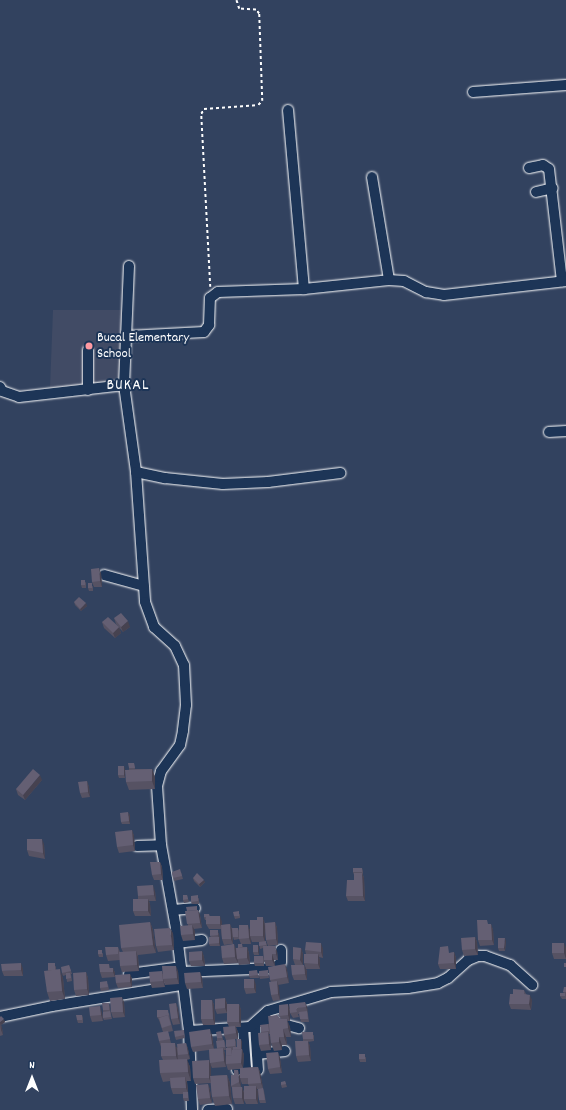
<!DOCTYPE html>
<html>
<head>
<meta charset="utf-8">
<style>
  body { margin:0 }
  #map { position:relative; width:566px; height:1110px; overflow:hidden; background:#32425f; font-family:Dekko,sans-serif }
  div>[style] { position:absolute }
  .built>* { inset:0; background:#414b65 }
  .path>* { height:1.5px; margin-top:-0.75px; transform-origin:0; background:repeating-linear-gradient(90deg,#fff 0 3px,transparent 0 6px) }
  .roads { filter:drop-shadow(0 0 1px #fff) drop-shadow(0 0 1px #fff) }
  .minor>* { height:10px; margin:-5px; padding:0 5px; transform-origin:5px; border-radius:5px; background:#1d3557 }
  .wall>* { inset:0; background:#565263 }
  .shaded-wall>* { inset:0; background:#464250 }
  .building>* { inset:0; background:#645f73 }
  .dots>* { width:11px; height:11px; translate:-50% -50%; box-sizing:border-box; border:2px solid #1d3557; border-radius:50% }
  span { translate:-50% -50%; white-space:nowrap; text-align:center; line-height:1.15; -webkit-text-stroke:4px #1d3557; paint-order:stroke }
  .poi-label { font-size:14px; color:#fff }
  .left { translate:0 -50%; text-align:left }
  .quarter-label { font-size:16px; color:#fff; letter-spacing:1px }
  .north { position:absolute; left:12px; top:1058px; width:40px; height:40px; -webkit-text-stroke:3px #1d3557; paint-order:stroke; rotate:0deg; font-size:11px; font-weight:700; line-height:16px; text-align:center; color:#fff }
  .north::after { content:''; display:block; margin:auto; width:14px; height:18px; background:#fff; clip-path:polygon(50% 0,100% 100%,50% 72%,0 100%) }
</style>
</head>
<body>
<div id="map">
  <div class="built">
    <div style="clip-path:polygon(53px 310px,124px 310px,128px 382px,50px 388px)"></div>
  </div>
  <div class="path">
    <div style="left:210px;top:287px;width:173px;rotate:-93deg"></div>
    <div style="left:201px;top:114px;width:6px;rotate:-59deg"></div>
    <div style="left:204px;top:109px;width:54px;rotate:-4.2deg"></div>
    <div style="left:258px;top:105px;width:6px;rotate:-45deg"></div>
    <div style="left:262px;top:101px;width:87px;rotate:-92deg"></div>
    <div style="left:259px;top:14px;width:5px;rotate:-127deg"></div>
    <div style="left:256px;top:10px;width:17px;rotate:-177deg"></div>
    <div style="left:239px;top:9px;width:9px;rotate:-108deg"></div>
  </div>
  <div class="roads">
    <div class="minor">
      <div style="left:473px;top:92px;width:93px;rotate:-4.3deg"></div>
      <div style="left:288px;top:110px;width:180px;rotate:84.9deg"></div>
      <div style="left:529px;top:168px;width:14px;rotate:-12deg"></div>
      <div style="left:543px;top:165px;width:7px;rotate:34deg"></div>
      <div style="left:549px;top:169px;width:113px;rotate:83.4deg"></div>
      <div style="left:372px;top:177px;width:104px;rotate:80.6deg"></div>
      <div style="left:536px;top:192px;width:17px;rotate:-13deg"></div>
      <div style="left:129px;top:266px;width:119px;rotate:92.4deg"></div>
      <div style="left:124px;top:385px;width:88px;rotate:82.1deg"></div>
      <div style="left:136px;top:472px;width:130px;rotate:86deg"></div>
      <div style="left:145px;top:602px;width:27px;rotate:70deg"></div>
      <div style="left:154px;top:627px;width:28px;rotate:42deg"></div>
      <div style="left:175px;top:646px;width:21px;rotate:65deg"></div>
      <div style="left:184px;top:665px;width:40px;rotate:87.1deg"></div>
      <div style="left:186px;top:705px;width:26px;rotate:97deg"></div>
      <div style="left:183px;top:731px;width:14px;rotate:102deg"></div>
      <div style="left:180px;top:745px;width:32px;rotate:126deg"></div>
      <div style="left:161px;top:771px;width:16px;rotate:105deg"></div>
      <div style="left:157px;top:786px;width:59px;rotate:86.1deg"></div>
      <div style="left:161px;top:845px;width:84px;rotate:79.8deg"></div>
      <div style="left:176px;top:928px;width:104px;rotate:82.8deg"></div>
      <div style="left:189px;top:1031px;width:79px;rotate:87.8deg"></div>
      <div style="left:128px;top:336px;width:76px;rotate:-3deg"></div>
      <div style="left:204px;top:332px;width:9px;rotate:-54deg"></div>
      <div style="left:209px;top:325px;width:27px;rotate:-88deg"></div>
      <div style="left:210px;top:298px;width:10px;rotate:-37deg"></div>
      <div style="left:218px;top:292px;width:86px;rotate:-2deg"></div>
      <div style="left:304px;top:289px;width:85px;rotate:-6deg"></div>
      <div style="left:389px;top:280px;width:15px;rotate:4deg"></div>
      <div style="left:404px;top:281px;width:25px;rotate:27deg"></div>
      <div style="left:426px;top:292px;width:18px;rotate:9deg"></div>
      <div style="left:444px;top:295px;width:123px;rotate:-6.5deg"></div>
      <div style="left:88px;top:350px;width:40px;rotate:90deg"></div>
      <div style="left:0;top:387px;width:4px;rotate:63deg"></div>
      <div style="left:2px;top:391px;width:18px;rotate:19deg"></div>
      <div style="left:19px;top:397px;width:106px;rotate:-6.5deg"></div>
      <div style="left:549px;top:432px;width:17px;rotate:-3deg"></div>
      <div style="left:136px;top:472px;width:30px;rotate:12deg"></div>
      <div style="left:165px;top:478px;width:58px;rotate:5.9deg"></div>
      <div style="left:223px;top:484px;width:45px;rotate:-2.5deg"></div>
      <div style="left:268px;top:482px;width:73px;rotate:-7.1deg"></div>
      <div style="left:104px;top:575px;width:41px;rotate:15.4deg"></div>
      <div style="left:137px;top:846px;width:24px;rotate:-2deg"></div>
      <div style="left:173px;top:910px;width:22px;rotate:-5deg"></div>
      <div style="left:177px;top:943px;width:25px;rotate:-7deg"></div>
      <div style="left:181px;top:972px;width:94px;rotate:-2.4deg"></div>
      <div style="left:275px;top:968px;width:8px;rotate:-45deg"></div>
      <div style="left:281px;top:962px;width:12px;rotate:-90deg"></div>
      <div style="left:129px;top:974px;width:46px;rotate:-7.4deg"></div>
      <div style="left:0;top:1017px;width:53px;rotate:-11.9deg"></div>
      <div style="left:52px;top:1006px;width:132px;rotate:-9.2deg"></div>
      <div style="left:257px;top:1022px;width:15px;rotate:-4deg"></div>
      <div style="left:272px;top:1021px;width:28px;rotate:15deg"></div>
      <div style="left:255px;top:1024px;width:46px;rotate:86.3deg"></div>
      <div style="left:189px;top:1031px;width:61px;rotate:-3.8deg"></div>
      <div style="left:250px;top:1027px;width:24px;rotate:-42deg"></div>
      <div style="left:268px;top:1011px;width:66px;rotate:-16.8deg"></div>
      <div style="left:331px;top:992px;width:77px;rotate:-3deg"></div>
      <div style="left:408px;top:988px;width:30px;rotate:-9deg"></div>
      <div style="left:438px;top:983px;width:11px;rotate:-27deg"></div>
      <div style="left:448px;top:978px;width:27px;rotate:-42deg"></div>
      <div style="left:468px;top:960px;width:11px;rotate:-22deg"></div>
      <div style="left:478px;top:956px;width:7px"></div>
      <div style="left:485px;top:956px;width:27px;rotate:20deg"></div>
      <div style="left:510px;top:965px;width:30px;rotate:42deg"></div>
      <div style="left:257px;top:1054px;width:28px;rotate:-6deg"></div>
      <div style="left:237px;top:1070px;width:9px;rotate:-13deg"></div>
      <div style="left:246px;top:1068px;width:40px;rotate:-94.3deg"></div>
      <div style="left:208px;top:1110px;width:19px;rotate:-3deg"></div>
    </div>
  </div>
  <div class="wall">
    <div style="clip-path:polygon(101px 573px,102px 587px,94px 587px,92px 582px)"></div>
    <div style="clip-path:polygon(86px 582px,86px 588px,82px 588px,81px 585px)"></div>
    <div style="clip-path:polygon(93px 586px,93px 591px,89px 591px,88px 588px)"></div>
    <div style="clip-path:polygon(74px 602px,87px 606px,81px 611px,75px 605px)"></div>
    <div style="clip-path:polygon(114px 618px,130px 627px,123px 632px,116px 624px)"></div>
    <div style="clip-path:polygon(102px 622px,119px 627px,121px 633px,115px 638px,104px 628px)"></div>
    <div style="clip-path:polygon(134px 763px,135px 769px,152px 769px,155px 777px,155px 789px,129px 790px,126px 782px,129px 770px,129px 768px)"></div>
    <div style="clip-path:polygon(125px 769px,125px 778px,119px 778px,118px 775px)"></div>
    <div style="clip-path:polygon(42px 780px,25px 800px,18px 795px,16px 789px)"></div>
    <div style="clip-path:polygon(87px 781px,89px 787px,90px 797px,82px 798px,80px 793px)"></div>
    <div style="clip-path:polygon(130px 815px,130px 824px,122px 824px,121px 822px)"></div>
    <div style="clip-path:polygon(132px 830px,134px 836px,135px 851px,119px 853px,117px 847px)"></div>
    <div style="clip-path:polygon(44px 844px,45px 859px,29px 856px,27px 850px)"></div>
    <div style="clip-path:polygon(160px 862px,162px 867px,163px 880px,154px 880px,152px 875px)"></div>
    <div style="clip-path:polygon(362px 868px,363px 871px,363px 875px,364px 878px,365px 901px,348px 901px,346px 896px,354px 880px,354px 875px,353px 872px)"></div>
    <div style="clip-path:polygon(172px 872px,181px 872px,183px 879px,174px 881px)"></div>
    <div style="clip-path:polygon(193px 878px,205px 882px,200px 887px,194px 881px)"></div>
    <div style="clip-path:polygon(155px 891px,156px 901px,149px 901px,150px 904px,151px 916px,135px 916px,133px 911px,138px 899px,138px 896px)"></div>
    <div style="clip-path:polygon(187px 895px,189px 902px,184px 903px,183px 900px)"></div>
    <div style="clip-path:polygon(199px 898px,199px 904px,192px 904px,191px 902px)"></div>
    <div style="clip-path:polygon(198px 910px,200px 915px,202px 928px,194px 929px,195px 940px,183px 941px,181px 935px,188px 926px,187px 911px)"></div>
    <div style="clip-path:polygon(evenodd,209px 914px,210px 916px,222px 922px,222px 925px,230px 924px,232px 929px,238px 928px,239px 931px,250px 929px,257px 920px,264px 920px,265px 925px,275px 922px,277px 928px,278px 945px,268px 946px,266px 940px,265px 929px,265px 941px,267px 944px,267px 946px,277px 951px,278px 960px,274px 960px,275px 966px,266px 966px,264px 960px,264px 966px,255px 966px,254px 963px,263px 956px,264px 959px,263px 948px,260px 949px,259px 942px,252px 942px,251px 939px,251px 944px,242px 944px,243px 947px,247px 947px,249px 953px,250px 964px,239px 965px,237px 959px,238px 963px,224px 964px,222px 958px,232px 944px,224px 945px,222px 939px,221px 929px,209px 929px,206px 924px,206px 920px,205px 920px,204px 917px,209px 914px,233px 937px,234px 940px,239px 939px,241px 944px,236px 950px,234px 944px,233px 944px,233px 937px)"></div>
    <div style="clip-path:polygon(240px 914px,240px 918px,235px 919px,234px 916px)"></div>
    <div style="clip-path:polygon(150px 922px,153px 930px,156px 953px,138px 955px,139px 971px,122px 972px,120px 966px,120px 960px,108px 961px,106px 955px,118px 947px,120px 952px,123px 952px,121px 948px)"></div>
    <div style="clip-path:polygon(489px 924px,491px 924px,493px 930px,494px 945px,480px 946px,478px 940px)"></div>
    <div style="clip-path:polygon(173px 933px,174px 950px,158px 952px,156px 946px)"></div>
    <div style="clip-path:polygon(219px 933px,220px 946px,210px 946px,209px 944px,211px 937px,210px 936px)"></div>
    <div style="clip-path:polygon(475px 937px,477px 942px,478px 955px,464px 956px,462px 950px)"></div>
    <div style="clip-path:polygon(506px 941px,505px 951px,499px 951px,498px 948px)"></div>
    <div style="clip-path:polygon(259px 948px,259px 955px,254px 955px,253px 952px)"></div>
    <div style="clip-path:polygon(301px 948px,303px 954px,303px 965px,304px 965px,307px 971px,307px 980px,294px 980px,292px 975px,301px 965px,295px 965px,293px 959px)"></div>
    <div style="clip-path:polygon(566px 948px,566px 959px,554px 959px,552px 953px)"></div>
    <div style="clip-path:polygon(323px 949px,323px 958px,319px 957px,320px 960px,320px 969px,306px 969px,304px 963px,306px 954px,305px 950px)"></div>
    <div style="clip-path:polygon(202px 951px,204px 957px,205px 966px,191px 966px,189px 961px)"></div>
    <div style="clip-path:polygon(454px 952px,456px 958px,456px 969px,440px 969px,438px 964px,450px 953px)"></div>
    <div style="clip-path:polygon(103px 953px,103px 957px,99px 957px,98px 954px)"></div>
    <div style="clip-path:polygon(109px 964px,110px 968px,113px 968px,115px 973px,115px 977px,102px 978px,100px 972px)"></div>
    <div style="clip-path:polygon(285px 964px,287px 970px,289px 983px,278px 985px,280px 1000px,273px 1001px,271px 995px,271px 982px,270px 980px)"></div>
    <div style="clip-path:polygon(69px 965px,72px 974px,71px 974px,72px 981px,67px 982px,66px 975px,63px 976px,62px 973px)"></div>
    <div style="clip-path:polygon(56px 966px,56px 969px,63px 978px,65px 999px,50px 1001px,47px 992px,48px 970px)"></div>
    <div style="clip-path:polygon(23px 969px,23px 976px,4px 976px,2px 971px)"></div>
    <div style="clip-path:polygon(268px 970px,269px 978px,260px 979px,259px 976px)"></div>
    <div style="clip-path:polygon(178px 971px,179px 984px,165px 985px,164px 982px,165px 987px,152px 988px,150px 982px,163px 974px)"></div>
    <div style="clip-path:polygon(86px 972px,88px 978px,89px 995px,76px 996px,74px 990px)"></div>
    <div style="clip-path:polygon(200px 972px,202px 978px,203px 988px,187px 989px,185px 983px)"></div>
    <div style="clip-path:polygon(258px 973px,259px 978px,250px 978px,249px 976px)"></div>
    <div style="clip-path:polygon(130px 974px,132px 979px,132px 987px,118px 988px,116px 983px)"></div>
    <div style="clip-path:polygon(108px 984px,109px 990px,101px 991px,100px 988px)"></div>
    <div style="clip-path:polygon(256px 985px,256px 993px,246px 994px,244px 988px)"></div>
    <div style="clip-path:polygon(566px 987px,566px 999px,562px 999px,560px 996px,564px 993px,563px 992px)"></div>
    <div style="clip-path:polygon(524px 990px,526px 994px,532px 1000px,531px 1010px,511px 1009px,509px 1004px,513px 994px)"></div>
    <div style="clip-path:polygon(evenodd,225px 998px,227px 1004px,227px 1011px,239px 1004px,241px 1010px,241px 1027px,236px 1027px,238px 1032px,238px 1039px,242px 1042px,242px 1049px,244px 1055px,243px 1068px,258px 1067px,260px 1072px,263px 1088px,264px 1091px,266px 1103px,260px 1103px,259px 1100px,258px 1089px,257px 1089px,258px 1092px,258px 1104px,246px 1104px,244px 1100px,244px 1104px,235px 1104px,233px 1098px,232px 1088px,231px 1086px,240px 1076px,241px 1087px,242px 1087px,244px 1092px,249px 1086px,248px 1084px,242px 1084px,240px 1078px,240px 1069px,228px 1070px,226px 1064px,227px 1048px,226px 1040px,224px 1035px,229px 1027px,227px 1022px,227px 1013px,217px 1014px,215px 1009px,225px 998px,235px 1039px,237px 1039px,237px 1047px,236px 1047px,236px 1042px,235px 1039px)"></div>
    <div style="clip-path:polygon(212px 1000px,214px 1005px,215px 1025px,203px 1025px,201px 1019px)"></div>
    <div style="clip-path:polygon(124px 1002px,125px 1017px,113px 1018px,111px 1012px)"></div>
    <div style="clip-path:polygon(305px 1002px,307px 1007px,309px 1022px,301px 1022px,299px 1014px,298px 1014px,299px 1017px,293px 1018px,290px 1013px)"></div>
    <div style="clip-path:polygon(109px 1003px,112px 1019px,104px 1020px,103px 1018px,103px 1010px)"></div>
    <div style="clip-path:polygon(176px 1003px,178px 1009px,180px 1024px,173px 1025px,171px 1019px)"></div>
    <div style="clip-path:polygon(290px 1010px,290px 1021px,287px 1021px,290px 1027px,291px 1037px,286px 1037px,287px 1045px,282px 1045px,282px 1050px,274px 1051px,271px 1043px,270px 1034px,269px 1034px,270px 1037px,271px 1050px,261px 1051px,259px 1045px,261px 1032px,268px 1024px,281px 1019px,279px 1016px)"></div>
    <div style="clip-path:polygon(102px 1012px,103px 1021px,92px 1022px,90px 1016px)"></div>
    <div style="clip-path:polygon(169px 1013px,170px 1019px,173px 1031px,168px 1032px,171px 1043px,177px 1048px,186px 1043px,188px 1049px,190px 1059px,187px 1060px,190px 1067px,191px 1081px,187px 1081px,189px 1101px,184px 1101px,183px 1098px,183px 1094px,173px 1094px,171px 1088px,170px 1081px,163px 1082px,160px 1073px,163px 1060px,161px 1056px,161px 1047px,159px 1041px,163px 1032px,159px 1020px,157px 1017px)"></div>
    <div style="clip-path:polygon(82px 1015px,83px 1018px,83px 1023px,78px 1023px,77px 1020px)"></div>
    <div style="clip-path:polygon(0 1017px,5px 1022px,1px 1025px,2px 1028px,3px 1035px,0 1036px)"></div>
    <div style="clip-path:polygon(184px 1030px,185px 1038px,176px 1040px,175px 1037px)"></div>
    <div style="clip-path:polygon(222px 1034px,223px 1040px,224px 1040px,225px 1043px,226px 1050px,224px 1050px,225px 1054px,226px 1067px,212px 1068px,210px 1063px,209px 1050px,193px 1052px,191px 1047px,212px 1035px,214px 1049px,217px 1049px,217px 1038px)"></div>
    <div style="clip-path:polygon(314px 1035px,314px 1041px,308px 1042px,310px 1046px,311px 1061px,298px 1062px,296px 1056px,303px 1041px,303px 1039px)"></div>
    <div style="clip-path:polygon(278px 1052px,280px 1058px,282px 1073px,270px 1074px,268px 1069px)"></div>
    <div style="clip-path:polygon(366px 1057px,366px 1062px,360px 1062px,359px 1059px)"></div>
    <div style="clip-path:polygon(209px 1060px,211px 1066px,211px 1076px,227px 1075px,230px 1083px,232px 1104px,215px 1106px,212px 1097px,211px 1083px,195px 1084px,193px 1078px)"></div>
    <div style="clip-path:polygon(285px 1081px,287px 1087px,282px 1088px,281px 1085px)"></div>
    <div style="clip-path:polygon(208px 1084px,210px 1090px,212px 1103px,200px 1105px,198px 1099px)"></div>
  </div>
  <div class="shaded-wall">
    <div style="clip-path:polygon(99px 568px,101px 573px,102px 587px,100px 581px)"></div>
    <div style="clip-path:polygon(86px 603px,87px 606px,81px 611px,80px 609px)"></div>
    <div style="clip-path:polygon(128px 621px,130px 627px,123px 632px,121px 627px)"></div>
    <div style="clip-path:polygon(119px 627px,121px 633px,115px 638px,113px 633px)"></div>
    <div style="clip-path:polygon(124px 766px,125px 769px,125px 778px,124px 775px)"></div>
    <div style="clip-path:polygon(152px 769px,155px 777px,155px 789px,152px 781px)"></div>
    <div style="clip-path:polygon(40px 775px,42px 780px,25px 800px,23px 795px)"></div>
    <div style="clip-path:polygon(87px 781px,89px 787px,90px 797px,88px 792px)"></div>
    <div style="clip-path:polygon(128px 812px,130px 815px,130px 824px,129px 821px)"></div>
    <div style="clip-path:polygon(132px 830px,134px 836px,135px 851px,133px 845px)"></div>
    <div style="clip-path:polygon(42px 839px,44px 844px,45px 859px,43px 853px)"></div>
    <div style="clip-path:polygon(160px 862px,162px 867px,163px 880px,161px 874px)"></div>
    <div style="clip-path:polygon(362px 873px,364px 878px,365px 901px,363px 896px)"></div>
    <div style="clip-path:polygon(204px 880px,205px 882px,200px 887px,199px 884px)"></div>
    <div style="clip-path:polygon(153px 885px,155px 891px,156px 901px,154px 895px)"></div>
    <div style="clip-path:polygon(148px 899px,150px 904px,151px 916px,148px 911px)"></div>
    <div style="clip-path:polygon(198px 910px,200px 915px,202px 928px,200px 923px)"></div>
    <div style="clip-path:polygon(220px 916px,222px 922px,222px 929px,220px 924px)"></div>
    <div style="clip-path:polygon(263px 917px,265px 926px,265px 942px,263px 936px)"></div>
    <div style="clip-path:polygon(150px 922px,153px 930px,156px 953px,153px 945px)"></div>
    <div style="clip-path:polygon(275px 922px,277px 928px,278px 945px,276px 939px)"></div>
    <div style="clip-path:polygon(230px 924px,232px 930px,233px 944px,231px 939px)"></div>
    <div style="clip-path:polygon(491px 924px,493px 930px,494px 945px,492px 940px)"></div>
    <div style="clip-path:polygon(192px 925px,195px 931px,195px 940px,193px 934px)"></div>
    <div style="clip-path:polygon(248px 925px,250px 930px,250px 936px,251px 939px,251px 944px,249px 938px)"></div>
    <div style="clip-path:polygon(170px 928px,173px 933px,174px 950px,172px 945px)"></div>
    <div style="clip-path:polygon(218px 930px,220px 940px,220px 946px,219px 943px)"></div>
    <div style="clip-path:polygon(475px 937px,477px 942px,478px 955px,475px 949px)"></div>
    <div style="clip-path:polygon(505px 938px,506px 941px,505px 951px,504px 948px)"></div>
    <div style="clip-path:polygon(321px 943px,323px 949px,323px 958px,321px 952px)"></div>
    <div style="clip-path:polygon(564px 943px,566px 948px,566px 959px,564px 953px)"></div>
    <div style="clip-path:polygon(234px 944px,236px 950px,238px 963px,235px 957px)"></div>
    <div style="clip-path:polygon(258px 945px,259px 948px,259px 955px,258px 952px)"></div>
    <div style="clip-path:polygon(275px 946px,277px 951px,278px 960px,276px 954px)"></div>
    <div style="clip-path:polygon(247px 947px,249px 953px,250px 964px,247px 958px)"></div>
    <div style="clip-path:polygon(301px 948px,303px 954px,303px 965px,300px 960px)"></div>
    <div style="clip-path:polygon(136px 951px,138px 957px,139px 971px,137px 965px)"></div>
    <div style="clip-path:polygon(202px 951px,204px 957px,205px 966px,202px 960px)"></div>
    <div style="clip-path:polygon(454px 952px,456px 958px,456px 969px,454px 963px)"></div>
    <div style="clip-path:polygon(272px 954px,274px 960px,275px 966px,272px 960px)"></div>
    <div style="clip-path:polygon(318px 954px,320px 960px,320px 969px,318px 964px)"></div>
    <div style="clip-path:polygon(21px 963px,23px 969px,23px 976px,21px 970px)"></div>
    <div style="clip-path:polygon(285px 964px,287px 970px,289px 983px,287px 977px)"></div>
    <div style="clip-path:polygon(304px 965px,307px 971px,307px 980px,305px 974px)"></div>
    <div style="clip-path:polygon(176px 966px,178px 971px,179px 984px,177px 978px)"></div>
    <div style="clip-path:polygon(113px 968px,115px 973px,115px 977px,113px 972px)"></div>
    <div style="clip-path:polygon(60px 969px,63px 978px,65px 999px,62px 991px)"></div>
    <div style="clip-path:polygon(162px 971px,164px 976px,163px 979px,165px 987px,163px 981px)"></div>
    <div style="clip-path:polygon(86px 972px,88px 978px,89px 995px,87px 989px)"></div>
    <div style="clip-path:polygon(200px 972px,202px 978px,203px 988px,201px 982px)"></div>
    <div style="clip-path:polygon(130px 974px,132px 979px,132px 987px,130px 982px)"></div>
    <div style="clip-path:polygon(254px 979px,256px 985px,256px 993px,254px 988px)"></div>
    <div style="clip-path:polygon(277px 981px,279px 987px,280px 1000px,278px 994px)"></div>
    <div style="clip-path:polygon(530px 995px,532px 1000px,531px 1010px,529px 1004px)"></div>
    <div style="clip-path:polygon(122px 997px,124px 1002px,125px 1017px,123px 1012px)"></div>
    <div style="clip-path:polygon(225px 998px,227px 1004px,227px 1013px,225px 1008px)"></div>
    <div style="clip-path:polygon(212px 1000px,214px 1005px,215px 1025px,213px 1019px)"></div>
    <div style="clip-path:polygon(305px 1002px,307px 1007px,308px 1013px,306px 1007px)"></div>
    <div style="clip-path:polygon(176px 1003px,178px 1009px,180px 1024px,178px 1018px)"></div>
    <div style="clip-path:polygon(239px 1004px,241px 1010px,241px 1027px,239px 1022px)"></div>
    <div style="clip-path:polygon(288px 1004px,290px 1010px,290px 1021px,288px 1015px)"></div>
    <div style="clip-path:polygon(100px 1006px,102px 1012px,103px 1021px,101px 1015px)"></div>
    <div style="clip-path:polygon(4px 1019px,5px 1022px,1px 1025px,2px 1028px,3px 1035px,1px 1030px,0 1022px)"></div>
    <div style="clip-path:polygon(287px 1019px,290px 1027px,291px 1037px,288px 1028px)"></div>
    <div style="clip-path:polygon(235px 1026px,238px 1032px,238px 1039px,236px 1033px)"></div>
    <div style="clip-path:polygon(210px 1029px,212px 1035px,214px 1049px,212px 1044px)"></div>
    <div style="clip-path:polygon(283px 1029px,286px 1037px,287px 1045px,284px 1037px)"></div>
    <div style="clip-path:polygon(268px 1032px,270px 1037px,271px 1050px,269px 1044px)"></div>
    <div style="clip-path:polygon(279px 1037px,282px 1045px,282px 1050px,279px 1042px)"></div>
    <div style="clip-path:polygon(241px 1039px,242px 1042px,242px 1054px,241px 1051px)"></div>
    <div style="clip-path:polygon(308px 1041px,310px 1046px,311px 1061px,309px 1055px)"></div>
    <div style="clip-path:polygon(175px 1043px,177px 1049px,178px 1062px,176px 1056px)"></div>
    <div style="clip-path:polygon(186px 1043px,188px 1049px,190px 1059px,188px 1054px)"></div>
    <div style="clip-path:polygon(223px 1048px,225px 1054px,226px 1067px,224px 1061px)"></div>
    <div style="clip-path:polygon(242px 1049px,244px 1055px,243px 1068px,241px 1063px)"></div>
    <div style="clip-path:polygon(278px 1052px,280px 1058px,282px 1073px,280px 1067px)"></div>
    <div style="clip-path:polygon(187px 1059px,190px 1067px,191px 1081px,188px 1072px)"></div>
    <div style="clip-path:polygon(209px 1060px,211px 1066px,211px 1083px,209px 1078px)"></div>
    <div style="clip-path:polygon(258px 1067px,260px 1072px,263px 1088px,261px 1083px)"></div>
    <div style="clip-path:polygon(238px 1070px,240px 1076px,241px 1087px,239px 1082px)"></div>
    <div style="clip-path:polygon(227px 1075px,230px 1083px,232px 1104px,229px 1096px)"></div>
    <div style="clip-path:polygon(185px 1077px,187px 1083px,188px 1093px,186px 1088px)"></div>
    <div style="clip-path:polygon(208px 1084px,210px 1090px,212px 1103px,210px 1098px)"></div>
    <div style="clip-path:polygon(256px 1086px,258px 1092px,258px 1104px,256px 1099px)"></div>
    <div style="clip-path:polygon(242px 1087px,244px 1093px,244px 1104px,242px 1098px)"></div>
  </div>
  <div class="building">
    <div style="clip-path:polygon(99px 568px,100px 581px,92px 582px,91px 569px)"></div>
    <div style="clip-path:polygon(81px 580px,85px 580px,85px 585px,81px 585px)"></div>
    <div style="clip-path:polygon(88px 583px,92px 583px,92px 588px,88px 588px)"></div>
    <div style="clip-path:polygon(79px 597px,86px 603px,80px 609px,74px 602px)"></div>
    <div style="clip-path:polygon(121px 613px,128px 621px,121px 627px,114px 618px)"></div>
    <div style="clip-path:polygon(108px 617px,119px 627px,113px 633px,102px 622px)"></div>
    <div style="clip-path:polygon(128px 763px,134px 763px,135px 768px,129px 768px)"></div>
    <div style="clip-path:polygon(118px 766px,124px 766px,124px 775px,118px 775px)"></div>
    <div style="clip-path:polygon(33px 769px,40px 775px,23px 795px,16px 789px)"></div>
    <div style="clip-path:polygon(152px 769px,152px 781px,126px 782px,125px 770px)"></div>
    <div style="clip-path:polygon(87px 781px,88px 792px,80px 793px,78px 782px)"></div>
    <div style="clip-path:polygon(128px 812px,129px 821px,121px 822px,120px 813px)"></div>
    <div style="clip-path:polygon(132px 830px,133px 845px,117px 847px,115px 832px)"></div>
    <div style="clip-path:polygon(27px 839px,42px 839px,43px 853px,27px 850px)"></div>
    <div style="clip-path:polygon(150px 862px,160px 862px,161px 874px,152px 875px)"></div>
    <div style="clip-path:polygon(353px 868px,362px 868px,362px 872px,353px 872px)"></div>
    <div style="clip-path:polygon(180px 869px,182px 876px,173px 878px,172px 872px)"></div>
    <div style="clip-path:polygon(197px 873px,204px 880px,199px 884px,193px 878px)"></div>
    <div style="clip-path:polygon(354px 873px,362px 873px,363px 896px,346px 896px,347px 880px,354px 880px)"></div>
    <div style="clip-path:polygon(153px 885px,154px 895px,138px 896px,137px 886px)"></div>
    <div style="clip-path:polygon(183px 895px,187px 895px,188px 899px,183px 900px)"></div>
    <div style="clip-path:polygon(198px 895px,198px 901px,191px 902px,191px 896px)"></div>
    <div style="clip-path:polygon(133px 899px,148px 899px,148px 911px,133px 911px)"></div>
    <div style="clip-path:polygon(197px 906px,197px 910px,187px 911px,186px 907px)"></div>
    <div style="clip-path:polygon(198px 910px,200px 923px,187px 924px,185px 911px)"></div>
    <div style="clip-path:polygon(239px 911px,239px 916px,234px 916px,233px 912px)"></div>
    <div style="clip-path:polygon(204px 914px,209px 914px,209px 916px,206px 916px,206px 917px,204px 917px)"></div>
    <div style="clip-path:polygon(206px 916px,220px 916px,220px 924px,206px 924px)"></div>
    <div style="clip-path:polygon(257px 917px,263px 917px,263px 921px,263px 920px,257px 920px)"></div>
    <div style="clip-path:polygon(250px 920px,263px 920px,263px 936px,250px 936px)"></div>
    <div style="clip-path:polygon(477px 920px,487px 920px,488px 924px,491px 924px,492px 940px,478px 940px)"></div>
    <div style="clip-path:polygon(150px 922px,153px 945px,121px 948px,119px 925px)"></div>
    <div style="clip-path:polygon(275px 922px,276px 939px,266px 940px,265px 923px)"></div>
    <div style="clip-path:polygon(230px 924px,231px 939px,222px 939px,221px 925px)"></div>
    <div style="clip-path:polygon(192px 925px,193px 934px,181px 935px,180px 926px)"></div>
    <div style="clip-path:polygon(239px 925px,248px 925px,249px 938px,239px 939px)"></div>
    <div style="clip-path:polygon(170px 928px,172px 945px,156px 946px,154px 929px)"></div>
    <div style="clip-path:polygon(232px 928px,238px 928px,238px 937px,233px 937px)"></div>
    <div style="clip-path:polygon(210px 930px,218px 930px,218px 935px,210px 936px)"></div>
    <div style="clip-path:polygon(209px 937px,219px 937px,219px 943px,209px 944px)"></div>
    <div style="clip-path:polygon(475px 937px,475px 949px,462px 950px,461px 938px)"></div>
    <div style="clip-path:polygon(498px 938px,505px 938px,504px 948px,498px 948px)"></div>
    <div style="clip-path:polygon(266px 941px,266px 945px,259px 946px,259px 942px)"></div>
    <div style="clip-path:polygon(306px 942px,321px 943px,321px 952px,305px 950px)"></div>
    <div style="clip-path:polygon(552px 943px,564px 943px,564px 953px,552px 953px)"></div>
    <div style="clip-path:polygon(234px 944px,235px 957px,222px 958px,221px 946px)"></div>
    <div style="clip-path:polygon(238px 944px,242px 944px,242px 947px,238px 948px)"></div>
    <div style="clip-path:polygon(253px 945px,258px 945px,258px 952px,253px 952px)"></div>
    <div style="clip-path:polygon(263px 946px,275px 946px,276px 954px,272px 954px,272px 960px,264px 960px)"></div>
    <div style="clip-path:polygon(448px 946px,449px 953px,454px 952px,454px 963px,438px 964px,440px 947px)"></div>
    <div style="clip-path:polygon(105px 947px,118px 947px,118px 954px,106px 955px)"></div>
    <div style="clip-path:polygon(247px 947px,247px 958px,237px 959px,236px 948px)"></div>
    <div style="clip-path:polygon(293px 947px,301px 948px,300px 960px,293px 959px)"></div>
    <div style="clip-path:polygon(98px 950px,102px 950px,102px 954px,98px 954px)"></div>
    <div style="clip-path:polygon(136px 951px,137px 965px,120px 966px,119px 952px)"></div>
    <div style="clip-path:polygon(202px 951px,202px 960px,189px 961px,189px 952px)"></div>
    <div style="clip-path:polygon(304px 954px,318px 954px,318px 964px,304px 963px)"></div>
    <div style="clip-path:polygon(254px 956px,263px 956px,263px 963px,254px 963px)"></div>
    <div style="clip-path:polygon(21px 963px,21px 970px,2px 971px,1px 964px)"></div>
    <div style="clip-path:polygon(48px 963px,55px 963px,55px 970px,48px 970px)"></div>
    <div style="clip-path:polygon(564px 963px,566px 963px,566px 967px,564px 967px)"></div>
    <div style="clip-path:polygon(99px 964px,109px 964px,109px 968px,113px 968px,113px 972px,100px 972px)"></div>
    <div style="clip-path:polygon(285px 964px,287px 977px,270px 980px,268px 967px)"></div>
    <div style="clip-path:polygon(69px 965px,71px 971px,62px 973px,61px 967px)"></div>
    <div style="clip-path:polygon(291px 965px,304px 965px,305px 974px,292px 975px)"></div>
    <div style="clip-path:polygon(162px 966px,176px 966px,177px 978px,163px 979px)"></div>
    <div style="clip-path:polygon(60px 969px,62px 991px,47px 992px,44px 971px)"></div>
    <div style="clip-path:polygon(257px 970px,258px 975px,249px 976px,249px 971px)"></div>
    <div style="clip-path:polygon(268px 970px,268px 976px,259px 976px,259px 971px)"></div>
    <div style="clip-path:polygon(162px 971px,163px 981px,150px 982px,149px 972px)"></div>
    <div style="clip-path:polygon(86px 972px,87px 989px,74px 990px,73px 973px)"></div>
    <div style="clip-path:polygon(200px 972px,201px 982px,185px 983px,184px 973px)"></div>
    <div style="clip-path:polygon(66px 973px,70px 973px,71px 978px,66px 979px)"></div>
    <div style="clip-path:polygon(130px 974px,130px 982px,116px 983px,115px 975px)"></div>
    <div style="clip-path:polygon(244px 979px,254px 979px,254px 988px,244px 988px)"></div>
    <div style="clip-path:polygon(107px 981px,108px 987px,100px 988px,100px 982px)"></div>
    <div style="clip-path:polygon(277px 981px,278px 994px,271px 995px,269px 982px)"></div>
    <div style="clip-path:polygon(564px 987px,566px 987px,566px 992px,563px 992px)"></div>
    <div style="clip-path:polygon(513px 989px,524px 990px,524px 994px,530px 995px,529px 1004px,509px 1004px,510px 994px,513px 994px)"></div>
    <div style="clip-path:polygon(560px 993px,565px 993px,565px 996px,560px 996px)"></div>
    <div style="clip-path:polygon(122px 997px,123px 1012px,111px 1012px,110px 998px)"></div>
    <div style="clip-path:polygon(225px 998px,225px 1008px,215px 1009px,215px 999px)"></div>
    <div style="clip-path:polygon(201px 1000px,212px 1000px,213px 1019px,201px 1019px)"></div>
    <div style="clip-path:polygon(305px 1002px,306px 1007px,296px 1008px,297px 1012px,290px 1013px,289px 1004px)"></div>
    <div style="clip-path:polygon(102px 1003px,109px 1003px,109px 1010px,103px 1010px)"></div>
    <div style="clip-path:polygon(176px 1003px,178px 1018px,171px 1019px,169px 1004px)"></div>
    <div style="clip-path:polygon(227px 1004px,239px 1004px,239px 1022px,227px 1022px)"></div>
    <div style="clip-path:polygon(288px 1004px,288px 1015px,279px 1016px,279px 1005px)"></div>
    <div style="clip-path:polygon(100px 1006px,101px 1015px,90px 1016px,89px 1007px)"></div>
    <div style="clip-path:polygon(157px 1010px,168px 1010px,169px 1016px,168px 1015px,161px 1017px,157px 1017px)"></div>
    <div style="clip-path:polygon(110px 1011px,111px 1017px,103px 1018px,103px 1012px)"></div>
    <div style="clip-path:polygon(307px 1011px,308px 1019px,300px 1019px,299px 1012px)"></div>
    <div style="clip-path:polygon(76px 1015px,82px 1015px,82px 1020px,77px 1020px)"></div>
    <div style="clip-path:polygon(168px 1015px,171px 1025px,162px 1028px,159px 1018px)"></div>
    <div style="clip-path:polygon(277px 1015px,281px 1019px,287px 1019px,288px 1028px,283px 1029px,284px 1037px,279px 1037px,279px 1042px,271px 1043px,268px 1016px)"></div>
    <div style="clip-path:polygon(1px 1016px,4px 1019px,0 1022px,0 1017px)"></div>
    <div style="clip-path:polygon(268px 1024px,269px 1031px,261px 1032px,260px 1025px)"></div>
    <div style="clip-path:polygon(235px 1026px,236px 1033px,224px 1035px,223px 1027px)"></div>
    <div style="clip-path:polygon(210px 1029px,212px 1044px,191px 1047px,189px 1032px)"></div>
    <div style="clip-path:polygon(184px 1030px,184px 1035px,175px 1037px,174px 1031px)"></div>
    <div style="clip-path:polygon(168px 1031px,170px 1039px,159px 1041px,157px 1033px)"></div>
    <div style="clip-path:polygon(221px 1031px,222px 1038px,217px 1038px,216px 1032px)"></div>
    <div style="clip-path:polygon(268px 1032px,269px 1044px,259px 1045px,258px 1033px)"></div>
    <div style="clip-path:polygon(302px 1032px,313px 1032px,313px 1039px,303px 1039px)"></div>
    <div style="clip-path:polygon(235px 1039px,235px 1046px,226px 1047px,226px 1040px)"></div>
    <div style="clip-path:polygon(237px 1039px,241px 1039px,241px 1049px,233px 1050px,233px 1047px,237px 1047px)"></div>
    <div style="clip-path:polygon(224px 1040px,225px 1047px,217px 1048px,216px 1041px)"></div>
    <div style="clip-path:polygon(295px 1041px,308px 1041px,309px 1055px,296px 1056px)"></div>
    <div style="clip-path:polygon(161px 1043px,175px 1043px,176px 1056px,161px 1056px)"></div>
    <div style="clip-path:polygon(186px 1043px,188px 1054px,178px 1055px,177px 1044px)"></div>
    <div style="clip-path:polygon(223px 1048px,224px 1061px,210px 1063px,209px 1049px)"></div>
    <div style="clip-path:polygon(226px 1048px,231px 1048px,232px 1055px,226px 1056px)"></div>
    <div style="clip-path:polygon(242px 1049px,241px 1063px,226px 1064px,226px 1056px,232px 1055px,232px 1050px)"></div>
    <div style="clip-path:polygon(278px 1052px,280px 1067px,268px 1069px,266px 1053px)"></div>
    <div style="clip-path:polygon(359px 1054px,365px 1054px,365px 1059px,359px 1059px)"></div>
    <div style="clip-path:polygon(187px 1059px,188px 1072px,160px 1073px,159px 1060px)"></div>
    <div style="clip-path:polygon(209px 1060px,209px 1078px,193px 1078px,192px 1061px)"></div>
    <div style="clip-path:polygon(258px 1067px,261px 1083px,248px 1084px,248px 1078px,240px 1078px,240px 1068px)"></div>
    <div style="clip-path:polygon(234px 1070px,238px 1070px,239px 1082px,231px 1086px,231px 1075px,234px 1075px)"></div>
    <div style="clip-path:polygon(227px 1075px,229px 1096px,212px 1097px,210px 1076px)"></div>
    <div style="clip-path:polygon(185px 1077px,186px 1088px,171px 1088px,170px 1078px)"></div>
    <div style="clip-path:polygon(285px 1081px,286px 1084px,281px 1085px,281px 1082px)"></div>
    <div style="clip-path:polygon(208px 1084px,210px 1098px,198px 1099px,196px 1085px)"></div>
    <div style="clip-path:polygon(244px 1086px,256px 1086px,256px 1099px,244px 1099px)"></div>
    <div style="clip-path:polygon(232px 1087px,242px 1087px,242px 1098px,233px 1098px)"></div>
    <div style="clip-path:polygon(263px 1088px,265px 1100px,259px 1100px,258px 1089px)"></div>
    <div style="clip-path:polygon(183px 1092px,188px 1092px,188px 1098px,183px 1098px)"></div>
  </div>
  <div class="dots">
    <div style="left:89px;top:346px;background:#ff9aa2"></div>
  </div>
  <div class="poi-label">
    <span class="left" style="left:97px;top:346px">Bucal Elementary<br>School</span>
  </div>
  <div class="quarter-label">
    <span style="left:128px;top:386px">BUKAL</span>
  </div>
  <div class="north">N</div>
</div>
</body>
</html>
